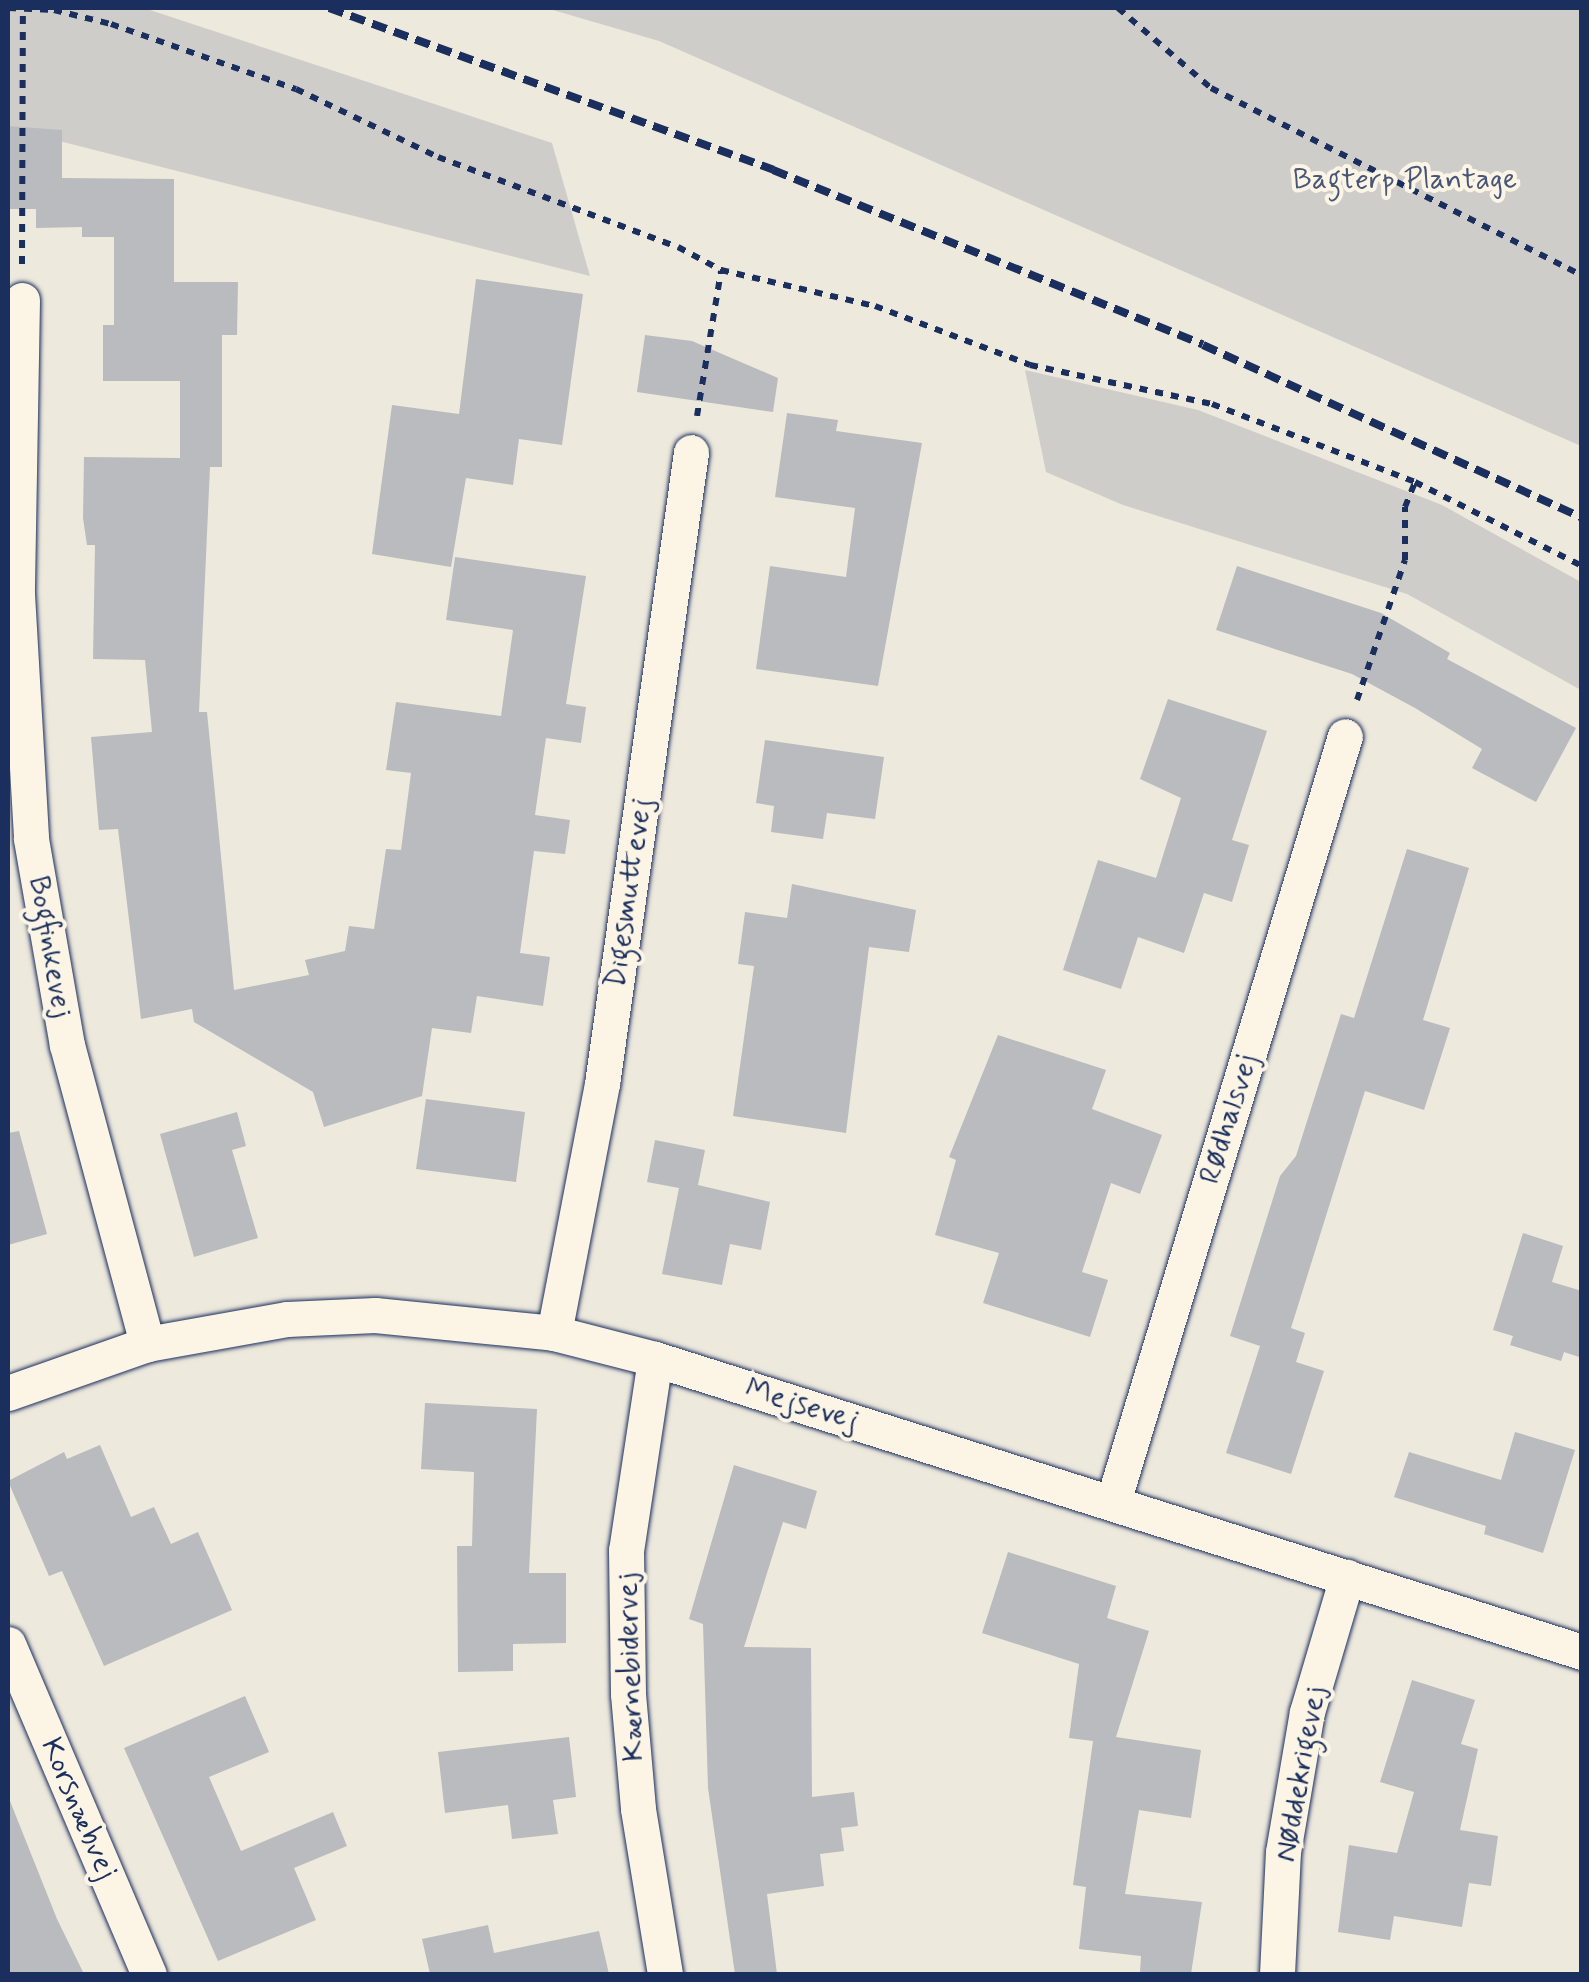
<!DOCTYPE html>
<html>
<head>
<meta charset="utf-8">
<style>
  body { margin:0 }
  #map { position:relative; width:1589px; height:1982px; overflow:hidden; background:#eee9dd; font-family:Mynerve,sans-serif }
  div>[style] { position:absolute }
  .green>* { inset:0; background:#cfcdca }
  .building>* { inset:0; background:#babbbe }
  .path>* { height:6px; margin-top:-3px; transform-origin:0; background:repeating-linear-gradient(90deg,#1b2f5e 0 8px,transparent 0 16px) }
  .roads { filter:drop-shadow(0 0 2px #1b2f5e) drop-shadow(0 0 2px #1b2f5e) }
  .street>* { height:35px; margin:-17.5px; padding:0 17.5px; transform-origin:17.5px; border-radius:17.5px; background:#fcf5e5 }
  .rail>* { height:8px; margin-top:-4px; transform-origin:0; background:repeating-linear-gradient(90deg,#1b2f5e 0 15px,transparent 0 23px) }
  span { translate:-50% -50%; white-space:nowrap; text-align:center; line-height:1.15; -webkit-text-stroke:8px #fcf5e5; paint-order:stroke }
  .park-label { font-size:30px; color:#485679 }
  .street-label { font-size:30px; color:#1b2f5e }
  .frame { position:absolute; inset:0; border:10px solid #1b2f5e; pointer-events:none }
</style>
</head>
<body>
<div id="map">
  <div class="green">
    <div style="clip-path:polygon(8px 8px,144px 8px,552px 143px,590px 276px,8px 128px)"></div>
    <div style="clip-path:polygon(546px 8px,1581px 8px,1581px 446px,659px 41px)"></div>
    <div style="clip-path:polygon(1025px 370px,1198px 410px,1442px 505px,1581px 582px,1581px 690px,1407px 594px,1123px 505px,1046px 472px)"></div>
  </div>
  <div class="building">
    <div style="clip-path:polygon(8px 126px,62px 130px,62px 178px,174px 179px,174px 282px,238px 282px,237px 335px,222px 335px,222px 467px,210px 467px,199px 712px,207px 712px,234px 990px,309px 975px,305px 960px,345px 951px,349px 926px,374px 929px,386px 849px,401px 850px,411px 773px,386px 770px,396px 702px,501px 716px,513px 630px,446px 620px,455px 557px,586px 576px,566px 704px,586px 707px,581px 743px,546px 738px,535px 815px,570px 820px,565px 854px,534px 851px,520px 953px,550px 957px,543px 1006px,477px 996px,471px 1033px,432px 1028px,422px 1096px,324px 1127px,313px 1092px,194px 1022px,192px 1009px,141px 1019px,118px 829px,99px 830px,91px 737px,152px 732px,145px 660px,93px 659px,95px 545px,87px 545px,83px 518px,84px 457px,180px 458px,180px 381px,103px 381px,103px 325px,114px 325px,114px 237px,82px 237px,82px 227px,36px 228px,36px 209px,8px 209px)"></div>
    <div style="clip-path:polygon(476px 279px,583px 294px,562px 445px,519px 439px,513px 485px,466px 478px,451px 567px,372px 554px,392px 405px,459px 414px)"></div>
    <div style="clip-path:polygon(645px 335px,692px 341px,778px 378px,773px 412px,637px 392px)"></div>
    <div style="clip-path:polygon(787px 413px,838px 420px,836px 431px,922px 443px,878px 686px,756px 669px,770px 566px,846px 577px,855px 508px,775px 497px)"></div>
    <div style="clip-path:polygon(1237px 566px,1381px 613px,1450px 653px,1447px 659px,1576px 728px,1536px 802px,1472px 768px,1482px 749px,1415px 708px,1352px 674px,1216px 630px)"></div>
    <div style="clip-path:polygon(1168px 699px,1267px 731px,1232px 840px,1249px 845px,1232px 902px,1204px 893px,1184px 953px,1138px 937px,1121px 989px,1063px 970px,1098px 860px,1156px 878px,1181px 798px,1140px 779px)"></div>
    <div style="clip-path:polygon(765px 740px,884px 757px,875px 819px,827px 813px,823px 839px,771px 832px,774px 806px,756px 803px)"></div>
    <div style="clip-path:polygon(1407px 849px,1469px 868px,1423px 1020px,1450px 1028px,1424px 1110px,1365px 1091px,1291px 1328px,1305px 1333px,1296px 1362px,1324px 1371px,1291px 1474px,1226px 1453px,1260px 1346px,1230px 1336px,1280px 1176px,1296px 1156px,1341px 1014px,1354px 1018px)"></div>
    <div style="clip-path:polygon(792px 884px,916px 910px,909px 952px,869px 947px,846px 1133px,733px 1116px,754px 966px,738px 964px,745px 912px,787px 918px)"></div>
    <div style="clip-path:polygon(998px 1035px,1106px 1070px,1092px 1109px,1162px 1135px,1140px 1194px,1111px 1183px,1082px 1272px,1108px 1280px,1090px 1337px,983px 1303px,999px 1253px,935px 1235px,956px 1160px,949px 1157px)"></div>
    <div style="clip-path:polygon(426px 1099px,525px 1112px,516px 1182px,416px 1169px)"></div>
    <div style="clip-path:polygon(237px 1112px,246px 1146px,232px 1150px,258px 1238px,194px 1257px,160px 1134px)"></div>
    <div style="clip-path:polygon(19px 1131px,47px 1234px,8px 1245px,8px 1133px)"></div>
    <div style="clip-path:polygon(655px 1140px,705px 1150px,698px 1185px,770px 1202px,761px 1250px,730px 1244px,722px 1285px,662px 1274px,679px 1188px,647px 1182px)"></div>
    <div style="clip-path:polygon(1523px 1233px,1563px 1246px,1552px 1282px,1582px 1291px,1582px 1358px,1564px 1352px,1561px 1361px,1510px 1345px,1513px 1336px,1493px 1330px)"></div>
    <div style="clip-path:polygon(425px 1403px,537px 1409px,529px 1573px,566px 1573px,566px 1643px,513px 1644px,513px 1671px,458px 1672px,457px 1546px,472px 1546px,474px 1472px,421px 1469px)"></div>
    <div style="clip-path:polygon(1515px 1432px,1575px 1450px,1543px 1553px,1484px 1534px,1486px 1526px,1394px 1497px,1409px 1452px,1501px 1480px)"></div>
    <div style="clip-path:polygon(100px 1445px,131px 1517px,154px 1507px,171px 1544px,198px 1532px,232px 1610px,104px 1666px,62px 1571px,49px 1576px,8px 1481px,64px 1452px,67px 1459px)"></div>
    <div style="clip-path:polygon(734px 1465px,817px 1491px,806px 1529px,783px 1522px,744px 1647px,811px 1648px,812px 1797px,854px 1792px,858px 1826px,841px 1828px,844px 1851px,820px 1854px,824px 1886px,767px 1894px,777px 1974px,735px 1974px,708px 1788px,703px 1624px,689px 1619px)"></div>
    <div style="clip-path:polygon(1008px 1552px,1116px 1586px,1107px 1618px,1149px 1631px,1116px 1737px,1201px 1750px,1191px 1818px,1139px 1810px,1125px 1894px,1202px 1902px,1191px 1974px,1140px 1972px,1141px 1956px,1079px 1949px,1086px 1887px,1073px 1885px,1093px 1741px,1069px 1738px,1079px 1664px,982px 1633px)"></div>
    <div style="clip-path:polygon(1412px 1680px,1475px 1700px,1461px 1744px,1478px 1749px,1460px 1830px,1498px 1836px,1491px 1886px,1469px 1883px,1462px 1927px,1394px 1916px,1390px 1940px,1338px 1932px,1349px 1845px,1397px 1853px,1414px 1792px,1380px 1782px)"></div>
    <div style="clip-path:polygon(245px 1696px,269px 1752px,209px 1777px,241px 1851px,333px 1812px,347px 1846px,294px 1868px,316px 1920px,218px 1961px,124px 1748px)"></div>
    <div style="clip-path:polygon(569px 1737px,576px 1797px,553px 1800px,558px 1834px,512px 1839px,508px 1805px,445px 1813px,438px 1752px)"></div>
    <div style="clip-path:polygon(8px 1796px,57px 1919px,84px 1974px,8px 1974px)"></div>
    <div style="clip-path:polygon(488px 1925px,494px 1953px,599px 1931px,609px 1974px,430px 1974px,422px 1939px)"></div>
  </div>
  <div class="path">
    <div style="left:8px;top:8px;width:46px;rotate:2.5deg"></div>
    <div style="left:54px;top:10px;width:59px;rotate:13.8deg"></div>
    <div style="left:111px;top:24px;width:196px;rotate:19.4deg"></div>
    <div style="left:296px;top:89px;width:157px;rotate:25.6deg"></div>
    <div style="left:438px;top:157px;width:256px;rotate:20.6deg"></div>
    <div style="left:678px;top:247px;width:49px;rotate:28.1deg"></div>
    <div style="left:721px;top:270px;width:158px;rotate:13.2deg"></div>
    <div style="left:875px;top:306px;width:166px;rotate:20.8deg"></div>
    <div style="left:1030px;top:365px;width:186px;rotate:12.1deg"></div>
    <div style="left:1212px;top:404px;width:217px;rotate:21deg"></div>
    <div style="left:1415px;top:482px;width:187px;rotate:26.7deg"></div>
    <div style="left:1118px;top:8px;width:123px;rotate:40.7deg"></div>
    <div style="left:1211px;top:88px;width:415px;rotate:26.8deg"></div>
    <div style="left:22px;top:264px;width:254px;rotate:-89.8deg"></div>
    <div style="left:697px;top:416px;width:147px;rotate:-80.6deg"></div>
    <div style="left:1357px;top:700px;width:148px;rotate:-71.1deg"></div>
    <div style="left:1405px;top:560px;width:53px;rotate:-90deg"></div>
    <div style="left:1405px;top:507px;width:27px;rotate:-68deg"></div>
  </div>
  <div class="roads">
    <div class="street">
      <div style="left:22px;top:300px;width:294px;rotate:91deg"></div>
      <div style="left:17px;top:594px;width:245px;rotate:86.7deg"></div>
      <div style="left:31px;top:839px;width:209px;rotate:80.1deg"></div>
      <div style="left:67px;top:1045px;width:310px;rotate:75deg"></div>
      <div style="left:554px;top:1333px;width:254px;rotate:-79.1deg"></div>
      <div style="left:602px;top:1084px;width:638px;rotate:-81.98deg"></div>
      <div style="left:655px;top:1359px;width:193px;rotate:98.6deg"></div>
      <div style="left:626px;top:1550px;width:144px;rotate:89.2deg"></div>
      <div style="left:628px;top:1694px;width:115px;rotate:85deg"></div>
      <div style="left:638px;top:1809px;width:167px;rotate:80.7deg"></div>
      <div style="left:8px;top:1393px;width:147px;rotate:-19.4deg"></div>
      <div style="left:147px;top:1344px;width:142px;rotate:-10.1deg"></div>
      <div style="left:287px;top:1319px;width:88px;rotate:-2.6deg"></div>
      <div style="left:375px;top:1315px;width:180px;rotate:5.7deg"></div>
      <div style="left:554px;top:1333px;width:104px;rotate:14.4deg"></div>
      <div style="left:655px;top:1359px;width:972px;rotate:17.54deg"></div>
      <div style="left:1113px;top:1502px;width:800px;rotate:-73.15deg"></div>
      <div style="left:8px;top:1644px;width:359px;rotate:66.9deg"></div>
      <div style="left:1277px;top:1974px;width:122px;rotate:-87.2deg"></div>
      <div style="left:1283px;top:1852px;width:142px;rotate:-80.3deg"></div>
      <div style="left:1307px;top:1712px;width:141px;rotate:-73.5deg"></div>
    </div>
  </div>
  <div class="rail">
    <div style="left:329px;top:8px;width:473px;rotate:20deg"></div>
    <div style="left:773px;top:170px;width:464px;rotate:22.1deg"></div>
    <div style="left:1203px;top:345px;width:417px;rotate:24.5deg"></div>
  </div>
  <div class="park-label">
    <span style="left:1405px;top:180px">Bagterp Plantage</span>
  </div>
  <div class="street-label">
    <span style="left:629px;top:893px;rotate:-82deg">Digesmuttevej</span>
    <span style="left:50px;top:947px;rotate:80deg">Bogfinkevej</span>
    <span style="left:1229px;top:1119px;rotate:-73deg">Rødhalsvej</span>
    <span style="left:802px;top:1405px;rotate:17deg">Mejsevej</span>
    <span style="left:631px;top:1667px;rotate:-92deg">Kærnebidervej</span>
    <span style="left:1301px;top:1774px;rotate:-80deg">Nøddekrigevej</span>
    <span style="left:78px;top:1809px;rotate:67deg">Korsnæbvej</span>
  </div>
  <div class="frame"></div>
</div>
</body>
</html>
